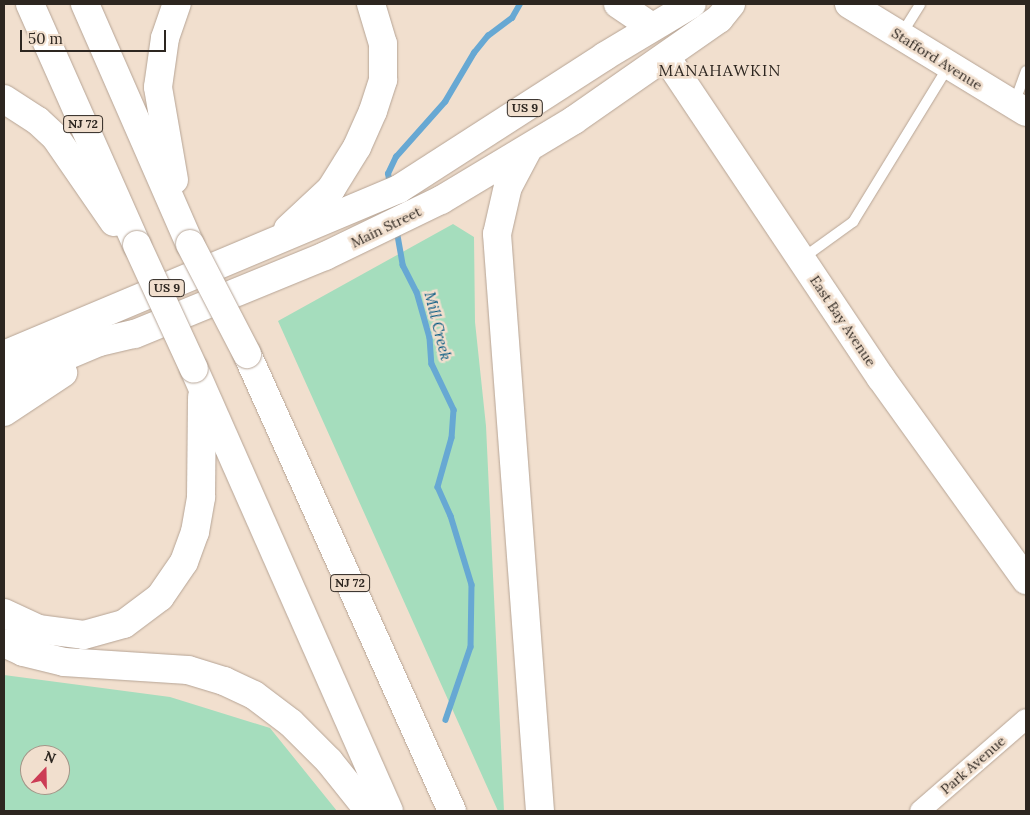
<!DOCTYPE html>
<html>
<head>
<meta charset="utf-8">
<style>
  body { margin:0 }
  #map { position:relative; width:1030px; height:815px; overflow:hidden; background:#f1dfce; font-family:Lora,serif }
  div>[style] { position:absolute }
  .green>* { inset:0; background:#a5ddbd }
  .stream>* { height:5.5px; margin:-2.75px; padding:0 2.75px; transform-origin:2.75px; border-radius:2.75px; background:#67a8d3 }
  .roads { filter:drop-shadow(0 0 1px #b6a495) drop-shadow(0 0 1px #b6a495) }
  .lane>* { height:10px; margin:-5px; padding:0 5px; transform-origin:5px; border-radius:5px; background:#fff }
  .street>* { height:20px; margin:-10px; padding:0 10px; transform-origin:10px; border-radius:10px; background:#fff }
  .secondary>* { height:28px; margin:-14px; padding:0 14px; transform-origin:14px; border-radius:14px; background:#fff }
  .highway>* { height:28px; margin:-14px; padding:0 14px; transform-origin:14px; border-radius:14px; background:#fff }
  .bridges { filter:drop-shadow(0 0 1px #b6a495) drop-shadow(0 0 1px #b6a495) }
  .highway-bridge>* { height:28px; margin:-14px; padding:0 14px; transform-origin:14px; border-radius:14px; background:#fff }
  span { translate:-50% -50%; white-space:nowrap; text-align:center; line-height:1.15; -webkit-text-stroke:5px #f1dfce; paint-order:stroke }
  .shield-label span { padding:1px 4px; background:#f1dfce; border:1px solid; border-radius:4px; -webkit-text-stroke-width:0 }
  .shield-label { font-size:12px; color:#2d2620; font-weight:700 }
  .street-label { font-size:14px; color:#2d2620 }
  .water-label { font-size:15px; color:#015680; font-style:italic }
  .quarter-label { font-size:16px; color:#2d2620; letter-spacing:1px }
  .frame { position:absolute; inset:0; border:5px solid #2d2620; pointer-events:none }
  .north { position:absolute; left:20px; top:745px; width:50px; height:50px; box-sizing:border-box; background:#f1dfce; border:1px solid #a39588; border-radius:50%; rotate:21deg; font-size:14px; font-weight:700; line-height:20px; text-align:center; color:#2d2620 }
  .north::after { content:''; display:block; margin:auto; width:18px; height:22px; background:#cc3c55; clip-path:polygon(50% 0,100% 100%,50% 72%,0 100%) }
  .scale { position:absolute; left:20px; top:30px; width:146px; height:22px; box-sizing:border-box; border:2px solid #2d2620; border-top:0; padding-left:6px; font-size:15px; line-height:18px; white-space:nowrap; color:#2d2620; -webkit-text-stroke:4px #f1dfce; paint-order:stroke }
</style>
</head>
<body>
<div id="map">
  <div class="green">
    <div style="clip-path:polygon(453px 224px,474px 237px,475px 322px,486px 426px,504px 811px,498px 811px,278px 321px)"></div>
    <div style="clip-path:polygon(evenodd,4px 675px,170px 697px,270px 728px,337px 811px,4px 811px,4px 675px,30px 755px,60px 755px,60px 785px,30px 785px,30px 755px)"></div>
  </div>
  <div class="stream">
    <div style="left:390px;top:186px;width:12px;rotate:-99deg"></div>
    <div style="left:388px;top:174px;width:19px;rotate:-65deg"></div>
    <div style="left:396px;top:157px;width:74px;rotate:-48.3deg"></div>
    <div style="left:445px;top:102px;width:57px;rotate:-59.4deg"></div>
    <div style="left:474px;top:53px;width:22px;rotate:-51deg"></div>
    <div style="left:488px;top:36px;width:30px;rotate:-37deg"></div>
    <div style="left:512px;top:18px;width:16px;rotate:-60deg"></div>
    <div style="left:397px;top:230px;width:36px;rotate:80deg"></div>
    <div style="left:403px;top:265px;width:30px;rotate:63deg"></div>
    <div style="left:417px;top:292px;width:48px;rotate:74.2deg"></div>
    <div style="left:430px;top:338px;width:26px;rotate:86deg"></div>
    <div style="left:432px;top:364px;width:51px;rotate:64.4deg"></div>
    <div style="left:454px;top:410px;width:28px;rotate:94deg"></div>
    <div style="left:452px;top:438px;width:51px;rotate:105.9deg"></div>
    <div style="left:438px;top:487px;width:32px;rotate:66deg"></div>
    <div style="left:451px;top:516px;width:72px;rotate:73.1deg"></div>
    <div style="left:472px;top:585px;width:62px;rotate:90.9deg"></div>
    <div style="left:471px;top:647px;width:77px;rotate:108.9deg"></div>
  </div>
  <div class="roads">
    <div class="lane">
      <div style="left:901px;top:35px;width:36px;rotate:-58deg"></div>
      <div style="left:1014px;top:104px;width:35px;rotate:-70deg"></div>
      <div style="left:803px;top:258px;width:62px;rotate:-35.8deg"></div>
      <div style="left:853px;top:222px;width:182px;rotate:-58.5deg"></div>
    </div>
    <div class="street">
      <div style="left:920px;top:811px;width:140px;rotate:-41deg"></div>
    </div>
    <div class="secondary">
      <div style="left:618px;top:4px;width:41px;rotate:34.1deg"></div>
      <div style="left:849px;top:4px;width:207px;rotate:31.4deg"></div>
      <div style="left:666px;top:57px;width:386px;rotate:56.2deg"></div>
      <div style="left:881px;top:378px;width:249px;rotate:54.3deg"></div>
    </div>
    <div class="highway">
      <div style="left:30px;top:4px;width:264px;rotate:66.1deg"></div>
      <div style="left:85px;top:4px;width:262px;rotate:66.4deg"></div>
      <div style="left:4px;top:99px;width:40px;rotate:32.9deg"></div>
      <div style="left:38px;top:121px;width:25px;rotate:43deg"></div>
      <div style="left:56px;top:138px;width:102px;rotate:55.4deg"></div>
      <div style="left:527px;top:151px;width:40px;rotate:118deg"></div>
      <div style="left:508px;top:186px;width:49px;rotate:102.9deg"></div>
      <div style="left:497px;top:234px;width:579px;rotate:85.74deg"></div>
      <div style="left:174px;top:180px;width:94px;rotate:-99.8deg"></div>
      <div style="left:158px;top:87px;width:49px;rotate:-81.9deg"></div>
      <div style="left:165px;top:38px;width:36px;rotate:-71deg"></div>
      <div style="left:288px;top:229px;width:59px;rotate:-42.9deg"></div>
      <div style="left:331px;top:189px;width:49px;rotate:-58.2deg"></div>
      <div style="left:357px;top:147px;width:39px;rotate:-66deg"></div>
      <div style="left:373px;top:111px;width:33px;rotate:-72deg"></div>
      <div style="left:383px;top:80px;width:36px;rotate:-90deg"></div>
      <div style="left:383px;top:44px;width:42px;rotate:-106.7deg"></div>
      <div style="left:247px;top:354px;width:501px;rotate:65.84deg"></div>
      <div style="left:4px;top:355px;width:428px;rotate:-22.8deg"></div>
      <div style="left:399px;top:189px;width:245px;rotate:-32.8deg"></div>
      <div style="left:605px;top:56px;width:101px;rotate:-30.9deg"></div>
      <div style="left:194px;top:369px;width:483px;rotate:66.2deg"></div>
      <div style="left:4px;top:382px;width:103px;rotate:-22.8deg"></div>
      <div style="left:99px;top:342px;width:37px;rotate:-13deg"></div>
      <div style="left:135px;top:334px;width:205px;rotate:-22.3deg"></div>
      <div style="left:325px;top:256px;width:129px;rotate:-25.8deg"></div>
      <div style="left:441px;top:200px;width:155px;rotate:-31deg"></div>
      <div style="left:574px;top:120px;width:177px;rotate:-34.9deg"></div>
      <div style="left:719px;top:19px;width:19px;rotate:-51deg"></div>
      <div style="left:4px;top:412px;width:71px;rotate:-33.5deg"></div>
      <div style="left:4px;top:613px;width:38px;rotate:25deg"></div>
      <div style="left:38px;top:629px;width:46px;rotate:7.4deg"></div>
      <div style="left:84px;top:635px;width:41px;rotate:-15.4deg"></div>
      <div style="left:124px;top:624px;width:45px;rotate:-36.9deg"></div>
      <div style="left:160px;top:597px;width:42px;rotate:-55.6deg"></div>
      <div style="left:184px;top:562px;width:32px;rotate:-70deg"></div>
      <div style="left:195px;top:532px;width:36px;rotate:-80deg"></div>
      <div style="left:201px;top:497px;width:100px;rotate:-89.4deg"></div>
      <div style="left:4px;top:643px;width:21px;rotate:25deg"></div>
      <div style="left:23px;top:652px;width:42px;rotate:13.7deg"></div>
      <div style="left:64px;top:662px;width:124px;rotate:3.7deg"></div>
      <div style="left:188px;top:670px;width:38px;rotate:17deg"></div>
      <div style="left:224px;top:681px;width:33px;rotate:25deg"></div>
      <div style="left:254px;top:695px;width:46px;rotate:37.1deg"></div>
      <div style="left:291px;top:723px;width:54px;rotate:45deg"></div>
      <div style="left:329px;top:761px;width:64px;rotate:51.3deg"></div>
    </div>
  </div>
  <div class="bridges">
    <div class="highway-bridge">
      <div style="left:190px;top:244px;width:124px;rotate:62.6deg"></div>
      <div style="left:137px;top:245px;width:136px;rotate:65.3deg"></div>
    </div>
  </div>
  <div class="shield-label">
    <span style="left:525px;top:108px">US 9</span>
    <span style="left:83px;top:124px">NJ 72</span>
    <span style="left:167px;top:288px">US 9</span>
    <span style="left:350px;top:583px">NJ 72</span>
  </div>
  <div class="street-label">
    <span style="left:937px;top:59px;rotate:32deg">Stafford Avenue</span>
    <span style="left:386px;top:227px;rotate:-26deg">Main Street</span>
    <span style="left:843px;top:321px;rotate:56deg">East Bay Avenue</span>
    <span style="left:973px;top:765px;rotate:-41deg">Park Avenue</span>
  </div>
  <div class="water-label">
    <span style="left:438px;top:326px;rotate:76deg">Mill Creek</span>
  </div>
  <div class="quarter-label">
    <span style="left:720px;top:70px">MANAHAWKIN</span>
  </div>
  <div class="frame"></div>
  <div class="north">N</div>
  <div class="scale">50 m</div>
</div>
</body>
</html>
